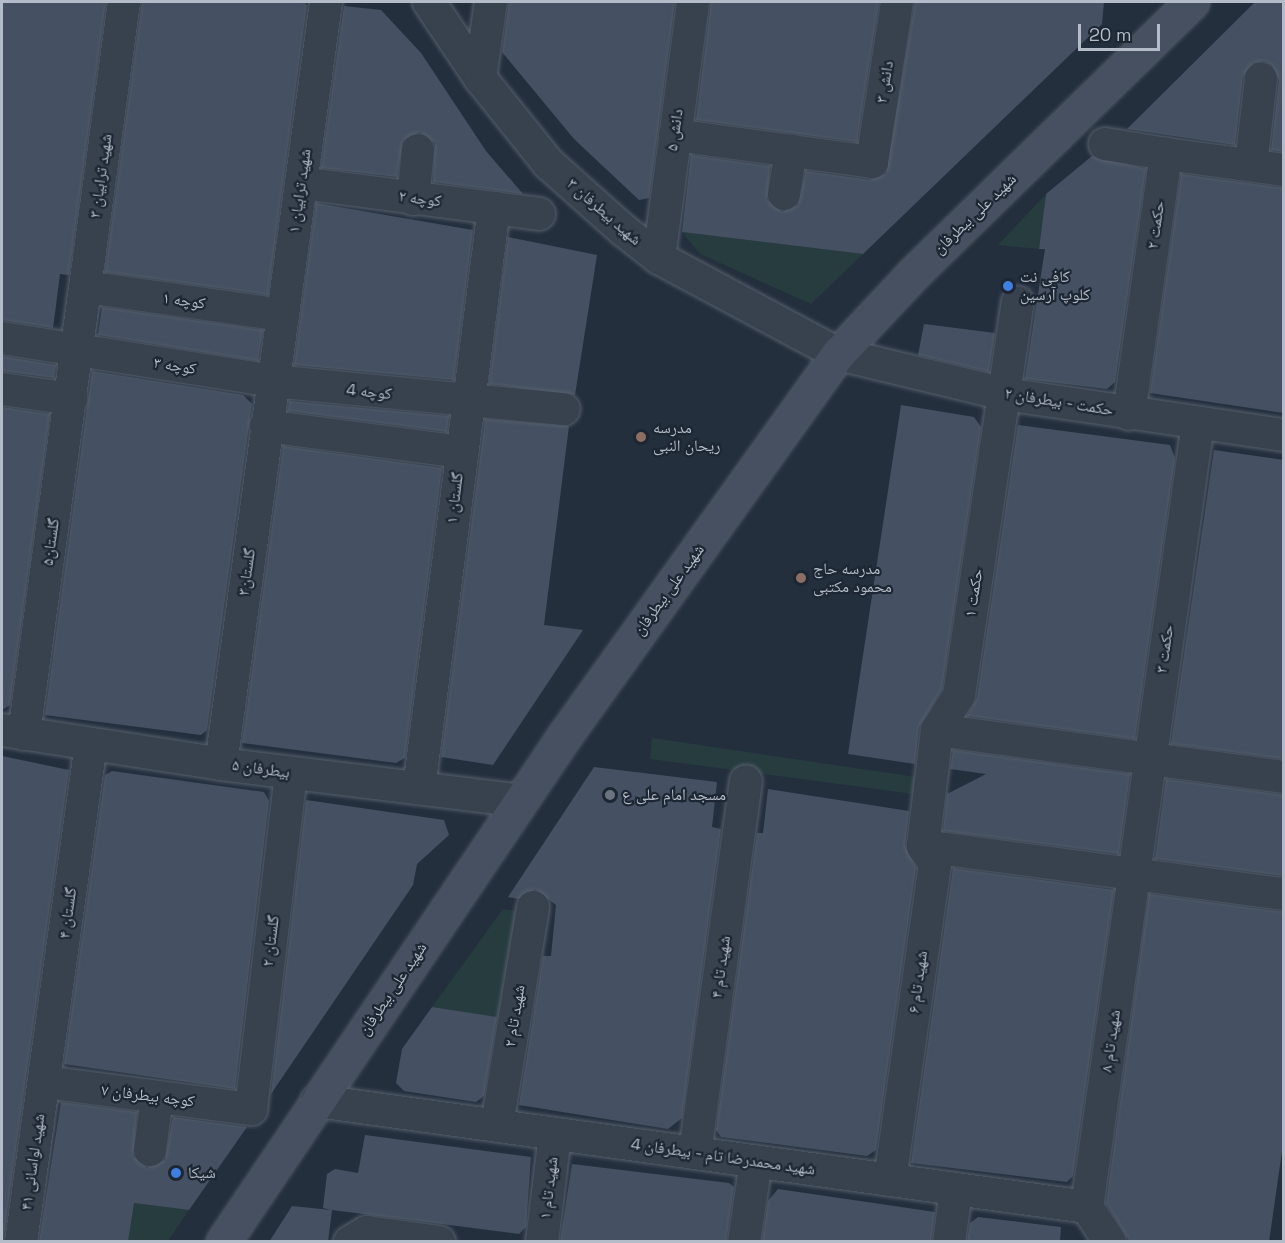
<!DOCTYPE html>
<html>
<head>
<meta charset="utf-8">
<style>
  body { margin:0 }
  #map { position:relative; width:1285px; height:1243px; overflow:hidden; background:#242f3e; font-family:"Space Grotesk","Noto Naskh Arabic",sans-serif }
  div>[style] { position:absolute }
  .green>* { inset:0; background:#263c3f }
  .building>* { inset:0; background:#455162 }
  .roads { filter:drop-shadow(0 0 2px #565f6c) drop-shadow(0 0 2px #565f6c) }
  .street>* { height:32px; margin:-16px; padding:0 16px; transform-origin:16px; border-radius:16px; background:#38414e }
  .secondary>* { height:33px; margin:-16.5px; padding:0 16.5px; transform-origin:16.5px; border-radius:16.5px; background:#465061 }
  .dots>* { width:16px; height:16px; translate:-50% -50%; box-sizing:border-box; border:3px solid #1d2633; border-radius:50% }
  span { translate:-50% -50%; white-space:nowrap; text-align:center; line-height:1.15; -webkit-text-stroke:4.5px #1d2633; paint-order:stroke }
  .street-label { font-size:16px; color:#b4bcc9 }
  .poi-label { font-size:16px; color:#b4bcc9 }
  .left { translate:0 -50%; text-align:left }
  .frame { position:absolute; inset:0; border:3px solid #b4bcc9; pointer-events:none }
  .scale { position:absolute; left:1078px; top:24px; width:82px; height:27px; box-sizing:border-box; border:3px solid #b4bcc9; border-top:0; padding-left:8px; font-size:18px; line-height:21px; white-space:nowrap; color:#b4bcc9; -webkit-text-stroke:4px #1d2633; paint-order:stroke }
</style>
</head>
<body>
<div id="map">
  <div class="green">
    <div style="clip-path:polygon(1046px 194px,1039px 249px,998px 245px)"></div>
    <div style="clip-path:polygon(682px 232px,863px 254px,811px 304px,700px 254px)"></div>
    <div style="clip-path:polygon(652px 738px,916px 777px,914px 794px,650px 759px)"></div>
    <div style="clip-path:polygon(503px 909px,517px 911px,500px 1018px,432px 1007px)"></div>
    <div style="clip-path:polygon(134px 1203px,189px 1210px,168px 1241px,128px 1242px)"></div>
  </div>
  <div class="building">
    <div style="clip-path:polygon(2px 2px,106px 2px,69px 275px,60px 274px,53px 328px,2px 320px)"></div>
    <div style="clip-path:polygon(142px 2px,304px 2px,307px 5px,268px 295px,105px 272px)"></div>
    <div style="clip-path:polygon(509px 2px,675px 2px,649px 198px,639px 200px,574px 139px,502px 52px)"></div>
    <div style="clip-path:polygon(711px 2px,879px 2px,857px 142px,696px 120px)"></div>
    <div style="clip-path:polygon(915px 2px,1104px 2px,1102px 24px,863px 254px,682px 232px,691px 155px,770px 166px,767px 200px,782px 212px,798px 205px,806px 171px,870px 180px,886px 174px)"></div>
    <div style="clip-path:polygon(1255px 2px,1284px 2px,1284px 152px,1271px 150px,1279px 80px,1272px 65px,1264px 61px,1253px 63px,1243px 76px,1235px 145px,1127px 129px)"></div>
    <div style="clip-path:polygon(344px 6px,381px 10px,421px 53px,486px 151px,523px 194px,433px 182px,435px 143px,420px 132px,403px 140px,397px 177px,321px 168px)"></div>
    <div style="clip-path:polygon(1092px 156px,1146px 169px,1115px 382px,1107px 389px,1025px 379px,1045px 249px,1039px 249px,1046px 194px)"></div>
    <div style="clip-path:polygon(1181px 174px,1284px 188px,1284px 413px,1150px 393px)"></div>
    <div style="clip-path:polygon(316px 203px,473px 230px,454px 380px,294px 365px)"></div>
    <div style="clip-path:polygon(508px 237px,597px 255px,575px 395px,489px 384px)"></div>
    <div style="clip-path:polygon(102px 307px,263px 330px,258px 361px,98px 335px)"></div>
    <div style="clip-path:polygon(924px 324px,995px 333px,989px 372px,918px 355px)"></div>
    <div style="clip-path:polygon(2px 356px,56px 365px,54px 378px,2px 371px)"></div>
    <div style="clip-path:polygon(92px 371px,243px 395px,252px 404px,207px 730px,201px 735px,45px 715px)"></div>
    <div style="clip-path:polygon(289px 401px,449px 416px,447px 432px,288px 411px)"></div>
    <div style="clip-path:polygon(901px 405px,974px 417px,981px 427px,942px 689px,919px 727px,915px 764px,848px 754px)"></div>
    <div style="clip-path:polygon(2px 407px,50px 414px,10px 705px,2px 710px)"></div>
    <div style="clip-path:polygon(485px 419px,569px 426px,544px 625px,583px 630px,493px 765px,441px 757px)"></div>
    <div style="clip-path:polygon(1018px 425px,1170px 445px,1175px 458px,1135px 739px,967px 716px,977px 698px)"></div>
    <div style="clip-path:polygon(283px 446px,442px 468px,405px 758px,396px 763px,242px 743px)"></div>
    <div style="clip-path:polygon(1214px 450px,1284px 460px,1284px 759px,1171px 744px)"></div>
    <div style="clip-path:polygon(953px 750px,1130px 774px,1119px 854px,943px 831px,947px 794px,986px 774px,950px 769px)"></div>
    <div style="clip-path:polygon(2px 756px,69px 770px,3px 1242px,2px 1242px)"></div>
    <div style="clip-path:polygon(594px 767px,717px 782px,712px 827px,721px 829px,682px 1118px,668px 1129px,519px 1105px,543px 956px,551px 956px,556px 905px,535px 889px,518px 899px,508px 897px)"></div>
    <div style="clip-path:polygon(112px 771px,264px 792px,269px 801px,235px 1089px,64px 1064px,105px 775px)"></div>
    <div style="clip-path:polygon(1166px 779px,1284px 795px,1284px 876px,1155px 859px)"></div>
    <div style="clip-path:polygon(768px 789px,909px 811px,905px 845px,916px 868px,876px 1150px,867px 1156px,721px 1137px,716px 1130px,757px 833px,763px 833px)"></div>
    <div style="clip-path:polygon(306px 800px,444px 820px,449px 835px,417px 864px,413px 885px,271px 1094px)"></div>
    <div style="clip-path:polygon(953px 868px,1114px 890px,1073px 1176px,1067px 1182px,911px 1163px)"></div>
    <div style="clip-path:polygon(1149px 894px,1284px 912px,1284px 1137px,1269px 1242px,1130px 1242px,1106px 1203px)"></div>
    <div style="clip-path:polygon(432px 1007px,497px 1017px,484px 1096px,476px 1102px,404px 1091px,396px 1083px,402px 1049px)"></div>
    <div style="clip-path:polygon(61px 1102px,137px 1112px,133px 1156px,147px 1168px,165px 1160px,173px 1117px,247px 1127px,189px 1210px,134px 1203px,128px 1242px,39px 1242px)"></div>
    <div style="clip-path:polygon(365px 1135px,531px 1157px,526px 1227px,519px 1234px,332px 1210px,328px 1242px,269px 1242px,292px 1206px,331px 1210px,323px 1208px,327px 1174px,335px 1169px,358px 1173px)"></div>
    <div style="clip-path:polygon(572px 1164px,729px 1183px,734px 1187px,726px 1242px,560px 1242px)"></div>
    <div style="clip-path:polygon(778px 1189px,935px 1212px,931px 1242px,762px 1242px,768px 1201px)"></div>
    <div style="clip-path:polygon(978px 1217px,1061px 1227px,1060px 1242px,967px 1242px,970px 1223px)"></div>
  </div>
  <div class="roads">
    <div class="street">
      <div style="left:429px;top:2px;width:92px;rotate:56.1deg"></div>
      <div style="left:480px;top:78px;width:109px;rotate:51.3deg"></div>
      <div style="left:548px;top:163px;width:99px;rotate:41.7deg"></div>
      <div style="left:622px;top:229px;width:47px;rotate:38.1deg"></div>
      <div style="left:659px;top:258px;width:203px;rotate:28.2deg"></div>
      <div style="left:838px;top:354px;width:172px;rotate:13.5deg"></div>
      <div style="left:1005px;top:394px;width:282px;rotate:8.4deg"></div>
      <div style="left:480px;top:78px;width:77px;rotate:-81.8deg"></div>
      <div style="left:675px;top:135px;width:199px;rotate:7.8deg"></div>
      <div style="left:872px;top:162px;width:162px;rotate:-81.1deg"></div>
      <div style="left:1105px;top:144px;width:62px;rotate:9.3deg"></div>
      <div style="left:1251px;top:165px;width:87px;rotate:-83.4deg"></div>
      <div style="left:301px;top:183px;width:240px;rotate:7.4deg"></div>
      <div style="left:784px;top:194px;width:44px;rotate:-80.8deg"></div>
      <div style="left:413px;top:199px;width:49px;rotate:-84.2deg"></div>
      <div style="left:659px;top:258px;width:258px;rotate:-82.4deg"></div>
      <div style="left:86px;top:287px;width:199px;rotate:8.1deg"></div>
      <div style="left:2px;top:338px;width:273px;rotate:9deg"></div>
      <div style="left:272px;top:381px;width:293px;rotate:5.5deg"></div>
      <div style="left:2px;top:389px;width:70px;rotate:8.2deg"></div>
      <div style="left:1129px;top:414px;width:263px;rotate:-81.9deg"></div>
      <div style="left:1166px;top:154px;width:119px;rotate:7.7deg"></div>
      <div style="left:266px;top:426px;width:196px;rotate:7.6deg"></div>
      <div style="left:2px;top:730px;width:222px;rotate:8.8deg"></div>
      <div style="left:221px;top:764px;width:302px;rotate:7deg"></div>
      <div style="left:937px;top:730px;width:350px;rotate:7.7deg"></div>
      <div style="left:24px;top:734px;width:739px;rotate:-82.22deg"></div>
      <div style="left:221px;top:764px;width:769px;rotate:-82.15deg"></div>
      <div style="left:419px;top:788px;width:585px;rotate:-82.63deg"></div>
      <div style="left:923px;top:846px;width:364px;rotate:7.6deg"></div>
      <div style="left:45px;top:1082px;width:208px;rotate:7.5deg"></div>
      <div style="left:251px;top:1109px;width:338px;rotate:-83.2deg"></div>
      <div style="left:317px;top:1101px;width:777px;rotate:7.84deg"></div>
      <div style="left:1087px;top:1207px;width:42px;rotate:56.7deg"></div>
      <div style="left:497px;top:1125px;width:221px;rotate:-80.6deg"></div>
      <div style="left:150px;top:1150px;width:53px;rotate:-82.5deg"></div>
      <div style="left:695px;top:1153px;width:375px;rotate:-82.2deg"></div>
      <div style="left:890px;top:1180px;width:319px;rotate:-81.9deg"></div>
      <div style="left:935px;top:864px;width:22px;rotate:-124deg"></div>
      <div style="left:923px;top:846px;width:117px;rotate:-83.1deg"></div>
      <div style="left:937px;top:730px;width:41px;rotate:-57.8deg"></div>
      <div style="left:959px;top:695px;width:397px;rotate:-81.5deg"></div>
      <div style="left:1087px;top:1207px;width:792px;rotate:-81.94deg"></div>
      <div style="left:21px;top:1242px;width:503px;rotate:-82deg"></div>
      <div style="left:350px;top:1242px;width:20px;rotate:-30deg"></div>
      <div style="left:367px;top:1232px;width:73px;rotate:7.9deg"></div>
      <div style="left:542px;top:1242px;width:109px;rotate:-83.1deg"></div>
      <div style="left:744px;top:1242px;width:81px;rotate:-81.5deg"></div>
      <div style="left:949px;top:1242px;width:51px;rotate:-82.2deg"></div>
    </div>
    <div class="secondary">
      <div style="left:223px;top:1242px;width:612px;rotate:-56deg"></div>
      <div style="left:565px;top:735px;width:469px;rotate:-54.4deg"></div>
      <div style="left:838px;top:354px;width:111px;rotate:-46.8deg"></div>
      <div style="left:914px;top:273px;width:388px;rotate:-44.3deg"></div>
    </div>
  </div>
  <div class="dots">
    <div style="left:1008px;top:286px;background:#3f7fe0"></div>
    <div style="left:641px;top:437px;background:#8d6e63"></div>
    <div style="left:801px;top:578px;background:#8d6e63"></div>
    <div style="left:610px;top:795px;background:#6b7280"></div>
    <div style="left:176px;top:1173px;background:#3f7fe0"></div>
  </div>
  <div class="street-label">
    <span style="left:885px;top:82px;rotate:-81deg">دانش ۳</span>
    <span style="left:675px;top:130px;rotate:-82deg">دانش ۵</span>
    <span style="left:101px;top:176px;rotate:-82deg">شهید ترابیان ۳</span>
    <span style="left:300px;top:191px;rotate:-82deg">شهید ترابیان ۱</span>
    <span style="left:420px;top:199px;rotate:7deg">کوچه ۲</span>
    <span style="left:604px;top:212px;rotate:41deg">شهید بیطرفان ۳</span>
    <span style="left:975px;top:214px;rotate:-44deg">شهید علی بیطرفان</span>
    <span style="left:1156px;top:225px;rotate:-82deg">حکمت ۲</span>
    <span style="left:184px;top:301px;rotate:8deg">کوچه ۱</span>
    <span style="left:175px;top:366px;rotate:9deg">کوچه ۳</span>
    <span style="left:369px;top:392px;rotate:6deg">کوچه 4</span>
    <span style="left:1059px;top:402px;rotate:9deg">حکمت - بیطرفان ۲</span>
    <span style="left:455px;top:498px;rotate:-83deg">گلستان ۱</span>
    <span style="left:51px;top:542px;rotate:-82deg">گلستان۵</span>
    <span style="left:247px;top:572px;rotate:-82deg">گلستان۳</span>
    <span style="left:669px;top:590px;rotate:-54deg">شهید علی بیطرفان</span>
    <span style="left:974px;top:593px;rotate:-81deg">حکمت ۱</span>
    <span style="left:1165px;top:649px;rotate:-82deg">حکمت ۳</span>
    <span style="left:261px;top:769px;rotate:8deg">بیطرفان ۵</span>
    <span style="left:68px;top:913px;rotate:-82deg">گلستان ۴</span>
    <span style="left:271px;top:941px;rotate:-83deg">گلستان ۲</span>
    <span style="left:721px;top:967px;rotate:-82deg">شهید تام ۴</span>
    <span style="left:918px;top:982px;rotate:-82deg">شهید تام ۶</span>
    <span style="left:393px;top:989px;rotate:-56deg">شهید علی بیطرفان</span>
    <span style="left:515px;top:1016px;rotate:-81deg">شهید تام ۲</span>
    <span style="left:1111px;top:1041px;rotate:-82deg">شهید تام ۸</span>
    <span style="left:148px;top:1096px;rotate:7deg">کوچه بیطرفان ۷</span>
    <span style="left:723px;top:1157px;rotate:8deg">شهید محمدرضا تام - بیطرفان 4</span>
    <span style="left:33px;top:1162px;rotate:-82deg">شهید لواسانی ۴۱</span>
    <span style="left:549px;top:1188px;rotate:-83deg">شهید تام ۱</span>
  </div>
  <div class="poi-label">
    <span class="left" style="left:1020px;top:286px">کافی نت<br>کلوپ آرسین</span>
    <span class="left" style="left:653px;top:437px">مدرسه<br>ریحان النبی</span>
    <span class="left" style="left:813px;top:578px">مدرسه حاج<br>محمود مکتبی</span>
    <span class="left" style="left:622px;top:795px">مسجد امام علی ع</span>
    <span class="left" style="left:188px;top:1173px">شیکا</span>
  </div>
  <div class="frame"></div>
  <div class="scale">20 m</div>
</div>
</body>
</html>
